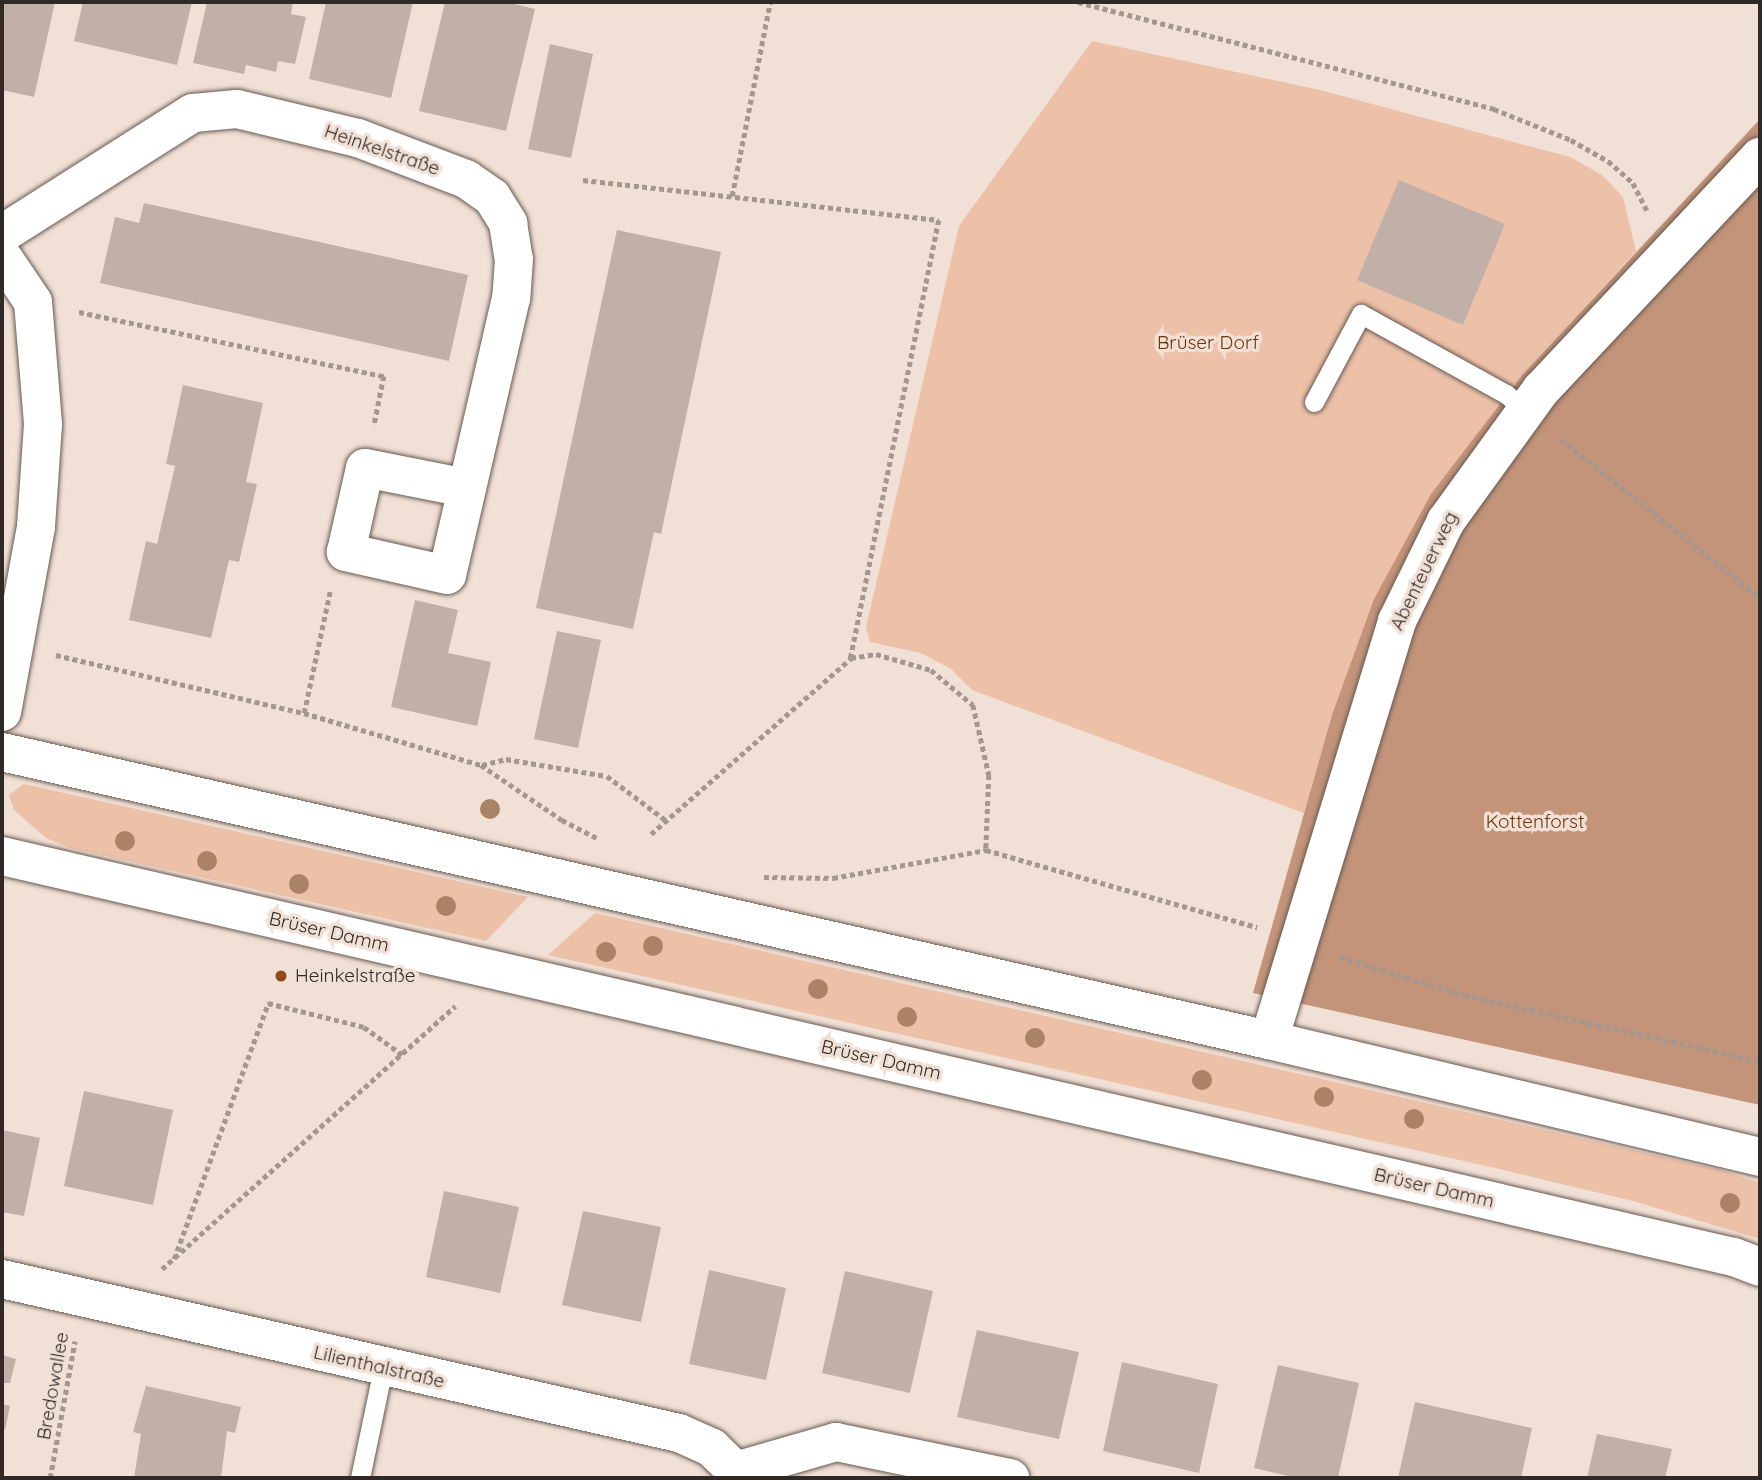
<!DOCTYPE html>
<html>
<head>
<meta charset="utf-8">
<style>
  body { margin:0 }
  #map { position:relative; width:1762px; height:1480px; overflow:hidden; background:#f1e0d6; font-family:Quicksand,sans-serif }
  div>[style] { position:absolute }
  .green>* { inset:0; background:#edc0a8 }
  .forest>* { inset:0; background:#c3947a }
  .building>* { inset:0; background:#c1b0a7 }
  .path>* { height:4.5px; margin-top:-2.25px; transform-origin:0; background:repeating-linear-gradient(90deg,#a3978f 0 5px,transparent 0 8.5px) }
  .roads { filter:drop-shadow(0 0 2px #675951) drop-shadow(0 0 2px #675951) }
  .lane>* { height:19px; margin:-9.5px; padding:0 9.5px; transform-origin:9.5px; border-radius:9.5px; background:#fff }
  .street>* { height:38px; margin:-19px; padding:0 19px; transform-origin:19px; border-radius:19px; background:#fff }
  .secondary>* { height:38px; margin:-19px; padding:0 19px; transform-origin:19px; border-radius:19px; background:#fff }
  .trees>* { width:20px; height:20px; margin:-10px; border-radius:50%; background:#aa8266 }
  .dots>* { width:19px; height:19px; translate:-50% -50%; box-sizing:border-box; border:4px solid #f1e0d6; border-radius:50% }
  span { translate:-50% -50%; white-space:nowrap; text-align:center; line-height:1.15; -webkit-text-stroke:7px #f1e0d6; paint-order:stroke }
  .street-label { font-size:19px; color:#302a26 }
  .park-label { font-size:19px; color:#70350b }
  .poi-label { font-size:19px; color:#302a26 }
  .left { translate:0 -50%; text-align:left }
  .frame { position:absolute; inset:0; border:4px solid #302a26; pointer-events:none }
</style>
</head>
<body>
<div id="map">
  <div class="green">
    <div style="clip-path:polygon(1092px 41px,1320px 90px,1570px 157px,1602px 175px,1623px 197px,1636px 251px,1523px 374px,1332px 715px,1304px 813px,972px 690px,951px 669px,921px 653px,870px 642px,866px 627px,959px 226px)"></div>
    <div style="clip-path:polygon(24px 784px,528px 897px,486px 941px,70px 848px,46px 838px,14px 810px,9px 795px)"></div>
    <div style="clip-path:polygon(595px 913px,1724px 1171px,1760px 1183px,1760px 1239px,1633px 1201px,1495px 1168px,548px 955px)"></div>
  </div>
  <div class="forest">
    <div style="clip-path:polygon(1760px 119px,1760px 1105px,1253px 993px,1332px 715px,1374px 599px,1431px 494px,1523px 374px)"></div>
  </div>
  <div class="building">
    <div style="clip-path:polygon(2px 2px,55px 2px,34px 97px,2px 90px)"></div>
    <div style="clip-path:polygon(83px 2px,192px 2px,177px 65px,74px 41px)"></div>
    <div style="clip-path:polygon(207px 2px,293px 2px,291px 14px,306px 17px,295px 64px,278px 61px,276px 72px,246px 65px,244px 74px,193px 63px)"></div>
    <div style="clip-path:polygon(326px 2px,413px 2px,391px 98px,309px 79px)"></div>
    <div style="clip-path:polygon(445px 2px,507px 2px,535px 9px,506px 131px,419px 111px)"></div>
    <div style="clip-path:polygon(550px 44px,593px 54px,571px 158px,528px 149px)"></div>
    <div style="clip-path:polygon(1399px 180px,1505px 224px,1463px 325px,1357px 280px)"></div>
    <div style="clip-path:polygon(144px 203px,468px 275px,449px 361px,100px 283px,115px 217px,139px 223px)"></div>
    <div style="clip-path:polygon(617px 230px,721px 252px,661px 534px,654px 532px,633px 629px,536px 608px)"></div>
    <div style="clip-path:polygon(183px 385px,263px 403px,246px 482px,257px 484px,239px 562px,229px 560px,211px 638px,129px 620px,146px 541px,157px 544px,175px 466px,166px 464px)"></div>
    <div style="clip-path:polygon(415px 600px,458px 610px,448px 653px,491px 662px,477px 726px,391px 707px)"></div>
    <div style="clip-path:polygon(557px 631px,601px 640px,578px 748px,534px 739px)"></div>
    <div style="clip-path:polygon(84px 1091px,173px 1110px,153px 1205px,64px 1186px)"></div>
    <div style="clip-path:polygon(2px 1130px,40px 1138px,24px 1216px,2px 1212px)"></div>
    <div style="clip-path:polygon(444px 1191px,519px 1207px,500px 1293px,426px 1277px)"></div>
    <div style="clip-path:polygon(583px 1211px,661px 1227px,641px 1322px,562px 1305px)"></div>
    <div style="clip-path:polygon(709px 1270px,786px 1288px,766px 1380px,689px 1364px)"></div>
    <div style="clip-path:polygon(845px 1271px,933px 1291px,910px 1393px,822px 1373px)"></div>
    <div style="clip-path:polygon(977px 1330px,1079px 1352px,1059px 1439px,957px 1417px)"></div>
    <div style="clip-path:polygon(2px 1355px,16px 1359px,10px 1383px,4px 1383px,3px 1389px)"></div>
    <div style="clip-path:polygon(1122px 1362px,1218px 1384px,1199px 1473px,1103px 1451px)"></div>
    <div style="clip-path:polygon(1278px 1365px,1359px 1383px,1338px 1478px,1297px 1478px,1254px 1468px)"></div>
    <div style="clip-path:polygon(146px 1386px,241px 1407px,235px 1433px,227px 1431px,221px 1478px,134px 1478px,141px 1434px,133px 1432px)"></div>
    <div style="clip-path:polygon(1415px 1402px,1532px 1428px,1521px 1478px,1398px 1478px)"></div>
    <div style="clip-path:polygon(2px 1404px,10px 1406px,5px 1430px,2px 1429px)"></div>
    <div style="clip-path:polygon(1597px 1434px,1672px 1449px,1665px 1478px,1587px 1478px)"></div>
  </div>
  <div class="path">
    <div style="left:1078px;top:2px;width:430px;rotate:14.4deg"></div>
    <div style="left:1494px;top:109px;width:83px;rotate:21.9deg"></div>
    <div style="left:1571px;top:140px;width:43px;rotate:29.6deg"></div>
    <div style="left:1608px;top:161px;width:33px;rotate:41deg"></div>
    <div style="left:1633px;top:183px;width:34px;rotate:63deg"></div>
    <div style="left:583px;top:180px;width:358px;rotate:6.4deg"></div>
    <div style="left:939px;top:220px;width:447px;rotate:101.4deg"></div>
    <div style="left:732px;top:196px;width:198px;rotate:-78.9deg"></div>
    <div style="left:79px;top:312px;width:312px;rotate:11.9deg"></div>
    <div style="left:384px;top:376px;width:51px;rotate:101.3deg"></div>
    <div style="left:1561px;top:439px;width:255px;rotate:38.6deg"></div>
    <div style="left:56px;top:655px;width:255px;rotate:13.2deg"></div>
    <div style="left:304px;top:713px;width:184px;rotate:16.4deg"></div>
    <div style="left:481px;top:765px;width:98px;rotate:34.2deg"></div>
    <div style="left:562px;top:820px;width:42px;rotate:27.2deg"></div>
    <div style="left:304px;top:713px;width:124px;rotate:-77.9deg"></div>
    <div style="left:482px;top:765px;width:25px;rotate:-14deg"></div>
    <div style="left:506px;top:759px;width:102px;rotate:9.6deg"></div>
    <div style="left:607px;top:776px;width:75px;rotate:36.9deg"></div>
    <div style="left:651px;top:834px;width:266px;rotate:-41.3deg"></div>
    <div style="left:851px;top:658px;width:25px;rotate:-9deg"></div>
    <div style="left:876px;top:654px;width:57px;rotate:16.2deg"></div>
    <div style="left:931px;top:670px;width:55px;rotate:39.8deg"></div>
    <div style="left:973px;top:705px;width:72px;rotate:77.1deg"></div>
    <div style="left:989px;top:775px;width:75px;rotate:92.3deg"></div>
    <div style="left:764px;top:877px;width:69px;rotate:0.8deg"></div>
    <div style="left:833px;top:878px;width:156px;rotate:-10.4deg"></div>
    <div style="left:986px;top:850px;width:282px;rotate:15.9deg"></div>
    <div style="left:1340px;top:957px;width:130px;rotate:17deg"></div>
    <div style="left:1464px;top:995px;width:303px;rotate:12.6deg"></div>
    <div style="left:174px;top:1259px;width:273px;rotate:-69.8deg"></div>
    <div style="left:268px;top:1003px;width:99px;rotate:14deg"></div>
    <div style="left:364px;top:1027px;width:48px;rotate:35.7deg"></div>
    <div style="left:162px;top:1269px;width:394px;rotate:-41.9deg"></div>
    <div style="left:50px;top:1478px;width:139px;rotate:-79.7deg"></div>
  </div>
  <div class="roads">
    <div class="lane">
      <div style="left:1314px;top:402px;width:100px;rotate:-61.9deg"></div>
      <div style="left:1361px;top:314px;width:166px;rotate:28.9deg"></div>
      <div style="left:1506px;top:394px;width:25px;rotate:40deg"></div>
      <div style="left:360px;top:1478px;width:112px;rotate:-78.2deg"></div>
    </div>
    <div class="street">
      <div style="left:2px;top:234px;width:226px;rotate:-32.4deg"></div>
      <div style="left:193px;top:113px;width:44px;rotate:-5.2deg"></div>
      <div style="left:237px;top:109px;width:124px;rotate:13.5deg"></div>
      <div style="left:358px;top:138px;width:116px;rotate:20.8deg"></div>
      <div style="left:466px;top:179px;width:32px;rotate:35deg"></div>
      <div style="left:492px;top:197px;width:31px;rotate:58deg"></div>
      <div style="left:508px;top:223px;width:36px;rotate:81deg"></div>
      <div style="left:514px;top:259px;width:39px;rotate:94deg"></div>
      <div style="left:511px;top:298px;width:284px;rotate:103deg"></div>
      <div style="left:447px;top:575px;width:104px;rotate:-167.2deg"></div>
      <div style="left:346px;top:552px;width:86px;rotate:-77.3deg"></div>
      <div style="left:365px;top:468px;width:103px;rotate:11.2deg"></div>
      <div style="left:2px;top:256px;width:55px;rotate:56deg"></div>
      <div style="left:33px;top:302px;width:122px;rotate:85.3deg"></div>
      <div style="left:43px;top:424px;width:103px;rotate:93.9deg"></div>
      <div style="left:36px;top:527px;width:188px;rotate:100.4deg"></div>
      <div style="left:1269px;top:1040px;width:438px;rotate:-73deg"></div>
      <div style="left:1397px;top:621px;width:111px;rotate:-63.9deg"></div>
      <div style="left:1446px;top:521px;width:162px;rotate:-54.1deg"></div>
      <div style="left:1541px;top:390px;width:320px;rotate:-46.8deg"></div>
      <div style="left:2px;top:1279px;width:694px;rotate:12.82deg"></div>
      <div style="left:679px;top:1433px;width:36px;rotate:24deg"></div>
      <div style="left:712px;top:1448px;width:43px;rotate:44.1deg"></div>
      <div style="left:739px;top:1470px;width:101px;rotate:-16.1deg"></div>
      <div style="left:836px;top:1442px;width:178px;rotate:11.7deg"></div>
    </div>
    <div class="secondary">
      <div style="left:2px;top:752px;width:1299px;rotate:12.81deg"></div>
      <div style="left:1269px;top:1040px;width:505px;rotate:13.4deg"></div>
      <div style="left:2px;top:856px;width:1778px;rotate:13.04deg"></div>
      <div style="left:1734px;top:1257px;width:28px;rotate:21deg"></div>
    </div>
  </div>
  <div class="trees">
    <div style="left:490px;top:809px"></div>
    <div style="left:125px;top:841px"></div>
    <div style="left:207px;top:861px"></div>
    <div style="left:299px;top:884px"></div>
    <div style="left:446px;top:906px"></div>
    <div style="left:653px;top:946px"></div>
    <div style="left:606px;top:952px"></div>
    <div style="left:818px;top:989px"></div>
    <div style="left:907px;top:1017px"></div>
    <div style="left:1035px;top:1038px"></div>
    <div style="left:1202px;top:1080px"></div>
    <div style="left:1324px;top:1097px"></div>
    <div style="left:1414px;top:1119px"></div>
    <div style="left:1730px;top:1203px"></div>
  </div>
  <div class="dots">
    <div style="left:281px;top:976px;background:#8e491d"></div>
  </div>
  <div class="street-label">
    <span style="left:382px;top:150px;rotate:19deg">Heinkelstraße</span>
    <span style="left:1424px;top:571px;rotate:-64deg">Abenteuerweg</span>
    <span style="left:329px;top:932px;rotate:13deg">Brüser Damm</span>
    <span style="left:881px;top:1060px;rotate:13deg">Brüser Damm</span>
    <span style="left:1434px;top:1188px;rotate:13deg">Brüser Damm</span>
    <span style="left:379px;top:1367px;rotate:13deg">Lilienthalstraße</span>
    <span style="left:53px;top:1386px;rotate:-80deg">Bredowallee</span>
  </div>
  <div class="park-label">
    <span style="left:1208px;top:343px">Brüser Dorf</span>
    <span style="left:1535px;top:822px">Kottenforst</span>
  </div>
  <div class="poi-label">
    <span class="left" style="left:295px;top:976px">Heinkelstraße</span>
  </div>
  <div class="frame"></div>
</div>
</body>
</html>
